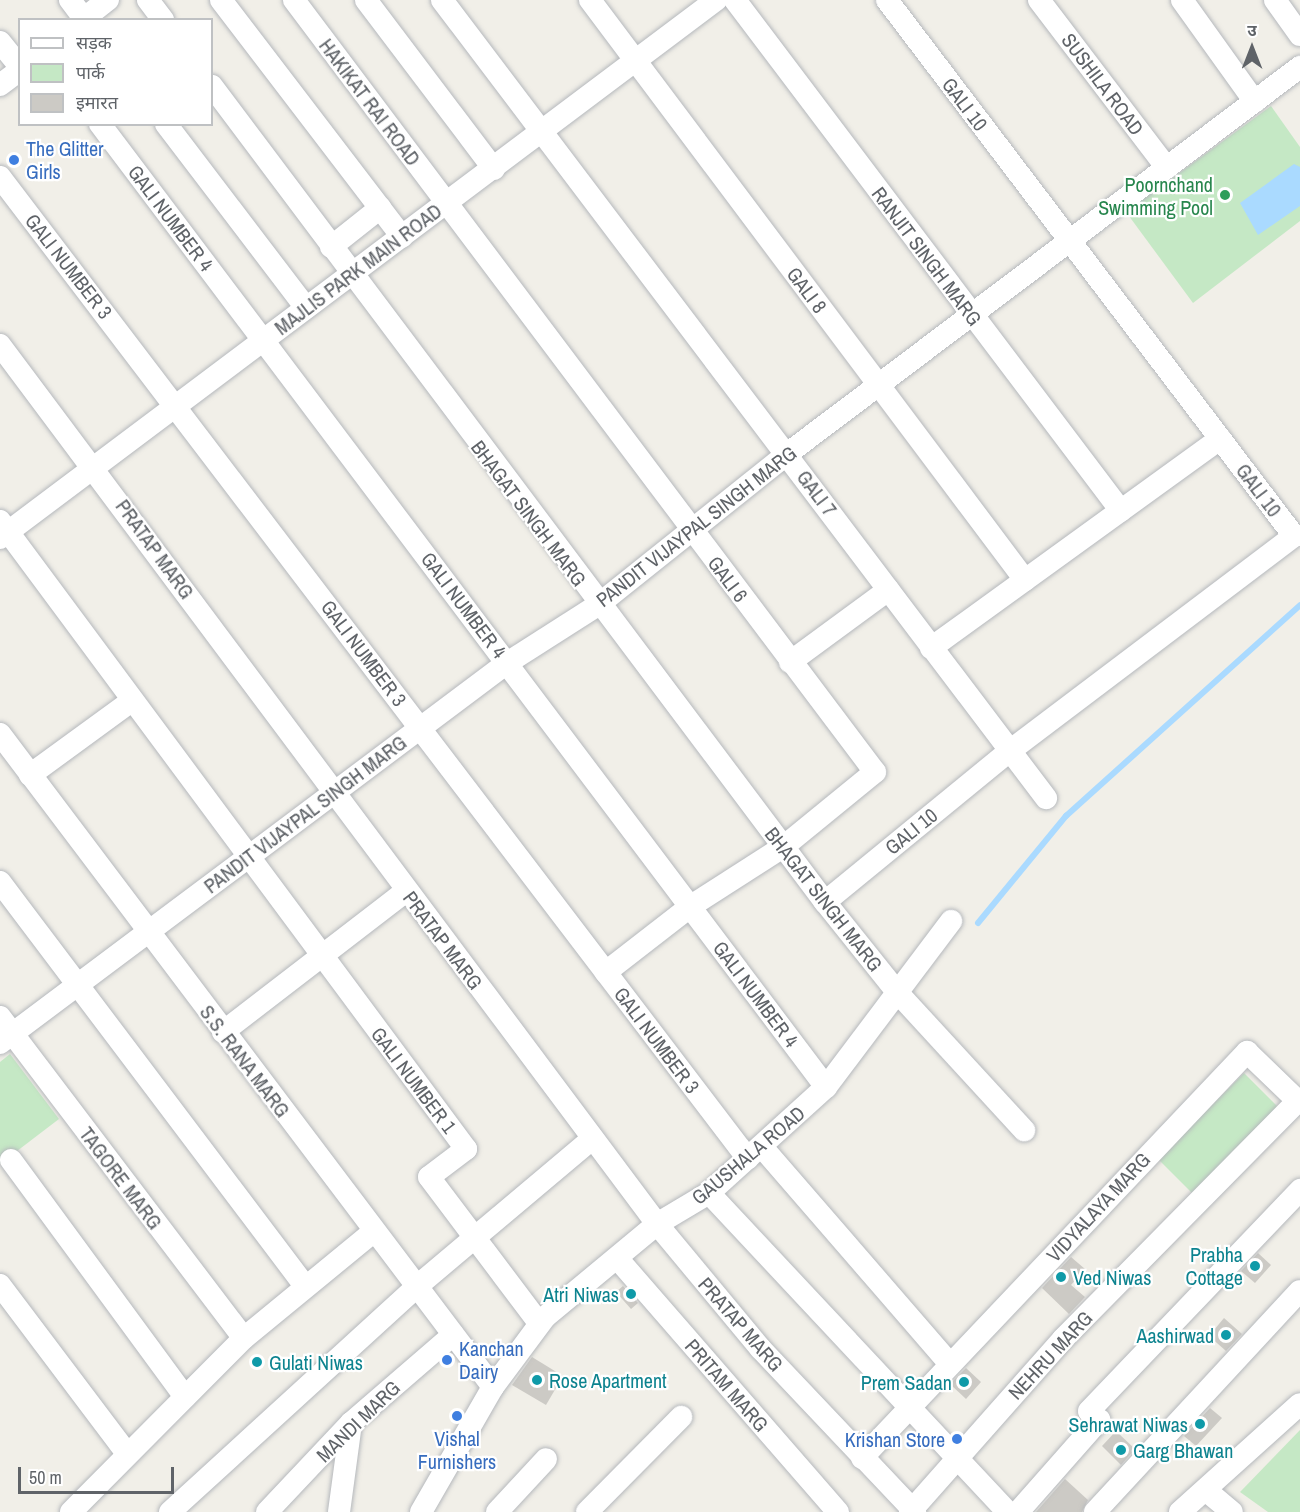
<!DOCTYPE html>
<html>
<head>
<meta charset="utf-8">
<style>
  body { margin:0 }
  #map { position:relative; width:1300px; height:1512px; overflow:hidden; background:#f1efe8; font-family:"Archivo Narrow","Noto Sans Devanagari",sans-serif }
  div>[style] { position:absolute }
  .green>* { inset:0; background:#c5e8c5 }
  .water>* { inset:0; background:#aadaff }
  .stream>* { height:6px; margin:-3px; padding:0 3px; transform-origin:3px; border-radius:3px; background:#aadaff }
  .building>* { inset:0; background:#cccac5 }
  .roads { filter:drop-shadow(0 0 2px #b5b8bc) drop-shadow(0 0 2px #b5b8bc) }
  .minor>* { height:22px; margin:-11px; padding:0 11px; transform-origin:11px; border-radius:11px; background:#fff }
  .dots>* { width:16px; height:16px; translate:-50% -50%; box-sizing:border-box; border:3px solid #fff; border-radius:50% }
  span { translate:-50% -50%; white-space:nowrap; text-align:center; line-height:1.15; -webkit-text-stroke:4.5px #fff; paint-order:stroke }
  .street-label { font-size:20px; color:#5f6368 }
  .shop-label { font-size:20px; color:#366cbe }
  .left { translate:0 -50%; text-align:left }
  .right { translate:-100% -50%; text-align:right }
  .leisure-label { font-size:20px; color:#27864d }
  .culture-label { font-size:20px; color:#0d838f }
  .legend { position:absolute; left:18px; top:18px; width:195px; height:108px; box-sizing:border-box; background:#fff; border:2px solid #bfc1c3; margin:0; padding:8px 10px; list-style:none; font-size:18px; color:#5f6368 }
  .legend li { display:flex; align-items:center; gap:12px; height:30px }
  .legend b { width:30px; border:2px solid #bfc1c3 }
  .north { position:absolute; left:1222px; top:18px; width:60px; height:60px; -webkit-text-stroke:4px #fff; paint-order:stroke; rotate:0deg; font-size:16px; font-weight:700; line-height:24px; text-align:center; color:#5f6368 }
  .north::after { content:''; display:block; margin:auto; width:21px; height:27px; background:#5f6368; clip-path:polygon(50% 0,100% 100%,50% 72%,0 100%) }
  .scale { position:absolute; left:18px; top:1467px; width:156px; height:27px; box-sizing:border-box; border:3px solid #5f6368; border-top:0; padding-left:8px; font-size:18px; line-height:21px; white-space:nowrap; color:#5f6368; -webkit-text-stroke:4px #fff; paint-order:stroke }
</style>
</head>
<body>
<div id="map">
  <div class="green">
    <div style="clip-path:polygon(1271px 106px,1300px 147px,1300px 221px,1193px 303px,1126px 212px)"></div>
    <div style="clip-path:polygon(10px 1054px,59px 1119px,0 1164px,0 1062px)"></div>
    <div style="clip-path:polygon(1244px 1073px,1281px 1110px,1195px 1196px,1158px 1159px)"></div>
    <div style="clip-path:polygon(1300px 1430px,1300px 1512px,1268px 1512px,1240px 1492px)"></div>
  </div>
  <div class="water">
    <div style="clip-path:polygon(1294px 164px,1300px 167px,1300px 206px,1258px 235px,1240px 203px)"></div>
  </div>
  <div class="stream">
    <div style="left:978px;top:923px;width:139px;rotate:-50.6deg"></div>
    <div style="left:1066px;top:816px;width:315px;rotate:-42deg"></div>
  </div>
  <div class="building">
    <div style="clip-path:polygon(1258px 1253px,1271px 1265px,1255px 1283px,1241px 1271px)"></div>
    <div style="clip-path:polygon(1071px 1257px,1085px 1269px,1071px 1285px,1085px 1297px,1069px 1314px,1042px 1288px)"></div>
    <div style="clip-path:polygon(623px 1286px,638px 1303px,631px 1309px,616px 1292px)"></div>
    <div style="clip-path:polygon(1224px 1318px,1242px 1334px,1226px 1351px,1209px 1336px)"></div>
    <div style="clip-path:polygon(532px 1357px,563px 1376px,546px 1405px,512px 1385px)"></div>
    <div style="clip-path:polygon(966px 1368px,981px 1382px,966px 1399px,950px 1384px)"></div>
    <div style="clip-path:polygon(1210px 1408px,1222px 1418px,1196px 1446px,1184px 1436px)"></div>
    <div style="clip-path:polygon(1116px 1431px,1135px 1449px,1121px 1465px,1102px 1446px)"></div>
    <div style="clip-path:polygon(1065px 1479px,1088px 1500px,1082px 1512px,1036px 1512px)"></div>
  </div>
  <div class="roads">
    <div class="minor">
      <div style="left:70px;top:0;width:25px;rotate:53deg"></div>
      <div style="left:148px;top:0;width:25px;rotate:53deg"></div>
      <div style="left:221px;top:0;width:298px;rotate:52.6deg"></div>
      <div style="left:294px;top:0;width:966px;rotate:53.04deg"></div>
      <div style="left:875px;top:772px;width:119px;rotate:140.8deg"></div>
      <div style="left:783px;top:847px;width:109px;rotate:147.3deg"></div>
      <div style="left:691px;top:906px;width:108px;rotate:142.2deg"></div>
      <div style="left:366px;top:0;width:212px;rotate:52.9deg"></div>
      <div style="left:442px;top:0;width:1001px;rotate:52.88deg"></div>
      <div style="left:590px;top:0;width:725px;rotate:53.13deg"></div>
      <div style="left:735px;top:0;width:640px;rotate:52.93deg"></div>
      <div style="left:1039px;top:0;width:211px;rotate:52.7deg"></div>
      <div style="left:1182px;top:0;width:125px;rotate:54.4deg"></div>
      <div style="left:1275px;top:0;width:43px;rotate:54.5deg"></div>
      <div style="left:82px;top:20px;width:33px;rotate:-38deg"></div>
      <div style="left:0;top:42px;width:32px;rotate:51deg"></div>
      <div style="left:0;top:85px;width:25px;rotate:-37deg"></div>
      <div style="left:212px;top:86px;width:1021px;rotate:53.09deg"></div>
      <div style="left:825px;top:902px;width:115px;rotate:51.3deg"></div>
      <div style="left:897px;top:992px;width:188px;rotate:47.4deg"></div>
      <div style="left:100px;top:124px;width:1206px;rotate:52.99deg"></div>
      <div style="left:166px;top:124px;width:231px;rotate:52.7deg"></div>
      <div style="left:0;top:177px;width:1234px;rotate:52.7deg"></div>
      <div style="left:331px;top:247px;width:63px;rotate:-38.5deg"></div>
      <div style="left:0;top:345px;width:1097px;rotate:53.22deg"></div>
      <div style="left:657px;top:1224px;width:161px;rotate:50.3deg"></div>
      <div style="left:760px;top:1348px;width:226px;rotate:46.6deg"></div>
      <div style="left:0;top:521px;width:782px;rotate:53.42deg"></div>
      <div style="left:466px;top:1149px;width:46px;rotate:142.9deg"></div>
      <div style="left:429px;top:1177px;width:183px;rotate:53deg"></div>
      <div style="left:0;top:538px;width:896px;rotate:-36.92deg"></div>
      <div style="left:931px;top:648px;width:357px;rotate:-35.9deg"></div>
      <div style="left:790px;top:662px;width:122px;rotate:-36.3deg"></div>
      <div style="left:0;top:734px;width:818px;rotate:52.95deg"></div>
      <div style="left:30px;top:775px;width:124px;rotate:-36.1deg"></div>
      <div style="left:0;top:882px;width:506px;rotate:52.95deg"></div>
      <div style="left:825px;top:902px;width:240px;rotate:-39.3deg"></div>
      <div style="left:1011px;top:750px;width:355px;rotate:-37.1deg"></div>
      <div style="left:1294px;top:536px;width:673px;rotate:-127.21deg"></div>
      <div style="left:0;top:1017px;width:403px;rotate:52.8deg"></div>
      <div style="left:223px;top:1032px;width:231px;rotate:-37.6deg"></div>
      <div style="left:0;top:1043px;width:634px;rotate:-36.85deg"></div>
      <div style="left:507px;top:663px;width:108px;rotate:-32.5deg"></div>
      <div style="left:598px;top:605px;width:242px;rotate:-38.6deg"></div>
      <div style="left:787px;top:454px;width:643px;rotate:-37.03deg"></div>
      <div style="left:762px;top:1147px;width:287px;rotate:49.1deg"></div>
      <div style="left:11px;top:1160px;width:294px;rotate:53.7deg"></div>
      <div style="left:709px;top:1193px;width:437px;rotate:46.9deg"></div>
      <div style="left:617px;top:1258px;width:337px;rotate:49deg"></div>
      <div style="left:0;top:1285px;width:209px;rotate:53deg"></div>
      <div style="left:862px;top:1458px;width:560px;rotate:-46.52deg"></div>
      <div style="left:1247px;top:1052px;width:74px;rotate:43.9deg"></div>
      <div style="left:1208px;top:1492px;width:31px;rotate:40deg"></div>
      <div style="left:71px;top:1512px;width:245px;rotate:-45.2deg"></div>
      <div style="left:244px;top:1338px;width:167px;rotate:-39.4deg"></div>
      <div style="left:170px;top:1512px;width:332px;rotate:-42.4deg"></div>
      <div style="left:415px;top:1288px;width:231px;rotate:-40.1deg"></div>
      <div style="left:267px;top:1512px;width:122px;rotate:-46.7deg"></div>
      <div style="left:351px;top:1423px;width:135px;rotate:-40.8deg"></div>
      <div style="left:339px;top:1512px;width:90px;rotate:-82.3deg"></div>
      <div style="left:421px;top:1512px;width:144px;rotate:-60.1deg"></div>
      <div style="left:493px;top:1387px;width:87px;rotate:-53.4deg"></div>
      <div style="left:545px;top:1317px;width:146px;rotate:-39.7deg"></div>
      <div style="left:657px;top:1224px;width:61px;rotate:-30.8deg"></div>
      <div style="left:709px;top:1193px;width:158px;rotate:-42.2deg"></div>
      <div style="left:826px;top:1087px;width:208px;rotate:-53deg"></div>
      <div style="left:497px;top:1512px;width:72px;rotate:-47.2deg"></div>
      <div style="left:587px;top:1512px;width:134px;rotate:-45.3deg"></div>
      <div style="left:910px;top:1512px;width:231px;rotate:-48.5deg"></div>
      <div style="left:1063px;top:1339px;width:334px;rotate:-45.4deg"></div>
      <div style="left:1018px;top:1512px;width:123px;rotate:-48.6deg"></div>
      <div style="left:1099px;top:1420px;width:13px;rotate:-138deg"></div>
      <div style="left:1089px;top:1411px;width:306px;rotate:-46.3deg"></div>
      <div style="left:1095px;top:1512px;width:301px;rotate:-47.2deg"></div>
      <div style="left:1180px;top:1512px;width:161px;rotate:-42deg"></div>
    </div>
  </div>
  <div class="dots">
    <div style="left:14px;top:160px;background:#3f7fe0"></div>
    <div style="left:1225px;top:195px;background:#2e9e5b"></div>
    <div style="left:1255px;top:1266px;background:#0f9aa8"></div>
    <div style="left:1061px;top:1277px;background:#0f9aa8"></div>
    <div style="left:631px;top:1294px;background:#0f9aa8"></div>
    <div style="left:1226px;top:1335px;background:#0f9aa8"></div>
    <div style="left:447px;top:1360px;background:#3f7fe0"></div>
    <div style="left:257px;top:1362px;background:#0f9aa8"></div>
    <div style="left:537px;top:1380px;background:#0f9aa8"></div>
    <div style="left:964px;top:1382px;background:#0f9aa8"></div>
    <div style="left:457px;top:1416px;background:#3f7fe0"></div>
    <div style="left:1200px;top:1424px;background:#0f9aa8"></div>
    <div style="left:957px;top:1439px;background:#3f7fe0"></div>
    <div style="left:1121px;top:1450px;background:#0f9aa8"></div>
  </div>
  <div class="street-label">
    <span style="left:1103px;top:84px;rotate:53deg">SUSHILA ROAD</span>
    <span style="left:370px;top:102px;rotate:53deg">HAKIKAT RAI ROAD</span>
    <span style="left:965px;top:104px;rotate:53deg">GALI 10</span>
    <span style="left:171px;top:218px;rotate:53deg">GALI NUMBER 4</span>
    <span style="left:927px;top:256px;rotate:53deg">RANJIT SINGH MARG</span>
    <span style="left:69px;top:266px;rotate:52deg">GALI NUMBER 3</span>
    <span style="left:358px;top:269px;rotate:-37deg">MAJLIS PARK MAIN ROAD</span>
    <span style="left:807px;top:290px;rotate:53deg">GALI 8</span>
    <span style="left:1259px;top:490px;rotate:53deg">GALI 10</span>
    <span style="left:817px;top:493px;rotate:53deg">GALI 7</span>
    <span style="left:529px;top:513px;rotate:53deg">BHAGAT SINGH MARG</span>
    <span style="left:696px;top:526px;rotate:-38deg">PANDIT VIJAYPAL SINGH MARG</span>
    <span style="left:155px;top:549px;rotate:54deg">PRATAP MARG</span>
    <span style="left:728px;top:579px;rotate:53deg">GALI 6</span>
    <span style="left:464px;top:605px;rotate:53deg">GALI NUMBER 4</span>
    <span style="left:364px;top:653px;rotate:53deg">GALI NUMBER 3</span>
    <span style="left:305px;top:814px;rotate:-37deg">PANDIT VIJAYPAL SINGH MARG</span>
    <span style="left:911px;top:831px;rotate:-39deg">GALI 10</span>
    <span style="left:824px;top:899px;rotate:52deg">BHAGAT SINGH MARG</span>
    <span style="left:443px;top:940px;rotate:53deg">PRATAP MARG</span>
    <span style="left:756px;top:994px;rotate:53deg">GALI NUMBER 4</span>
    <span style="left:657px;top:1040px;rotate:53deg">GALI NUMBER 3</span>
    <span style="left:245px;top:1061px;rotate:53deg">S.S. RANA MARG</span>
    <span style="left:414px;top:1080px;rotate:53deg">GALI NUMBER 1</span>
    <span style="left:748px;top:1155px;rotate:-40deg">GAUSHALA ROAD</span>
    <span style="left:121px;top:1178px;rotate:53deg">TAGORE MARG</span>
    <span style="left:1098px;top:1207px;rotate:-47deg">VIDYALAYA MARG</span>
    <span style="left:741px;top:1324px;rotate:49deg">PRATAP MARG</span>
    <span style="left:1050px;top:1355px;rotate:-47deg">NEHRU MARG</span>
    <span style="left:727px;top:1385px;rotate:49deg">PRITAM MARG</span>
    <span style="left:358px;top:1421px;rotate:-44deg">MANDI MARG</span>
  </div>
  <div class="shop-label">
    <span class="left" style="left:26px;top:160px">The Glitter<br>Girls</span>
    <span class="left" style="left:459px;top:1360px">Kanchan<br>Dairy</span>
    <span style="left:457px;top:1450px">Vishal<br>Furnishers</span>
    <span class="right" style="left:945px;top:1439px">Krishan Store</span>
  </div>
  <div class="leisure-label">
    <span class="right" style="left:1213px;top:196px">Poornchand<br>Swimming Pool</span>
  </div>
  <div class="culture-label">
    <span class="right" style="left:1243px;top:1266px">Prabha<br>Cottage</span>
    <span class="left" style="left:1073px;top:1277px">Ved Niwas</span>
    <span class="right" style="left:619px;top:1294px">Atri Niwas</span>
    <span class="right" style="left:1214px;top:1335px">Aashirwad</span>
    <span class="left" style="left:269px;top:1362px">Gulati Niwas</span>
    <span class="left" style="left:549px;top:1380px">Rose Apartment</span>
    <span class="right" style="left:952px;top:1382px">Prem Sadan</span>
    <span class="right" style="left:1188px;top:1424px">Sehrawat Niwas</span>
    <span class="left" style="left:1133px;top:1450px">Garg Bhawan</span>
  </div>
  <ul class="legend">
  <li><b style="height:8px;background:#fff"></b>सड़क</li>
  <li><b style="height:16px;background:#c5e8c5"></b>पार्क</li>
  <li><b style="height:16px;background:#cccac5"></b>इमारत</li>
  </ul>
  <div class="north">उ</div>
  <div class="scale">50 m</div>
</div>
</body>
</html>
